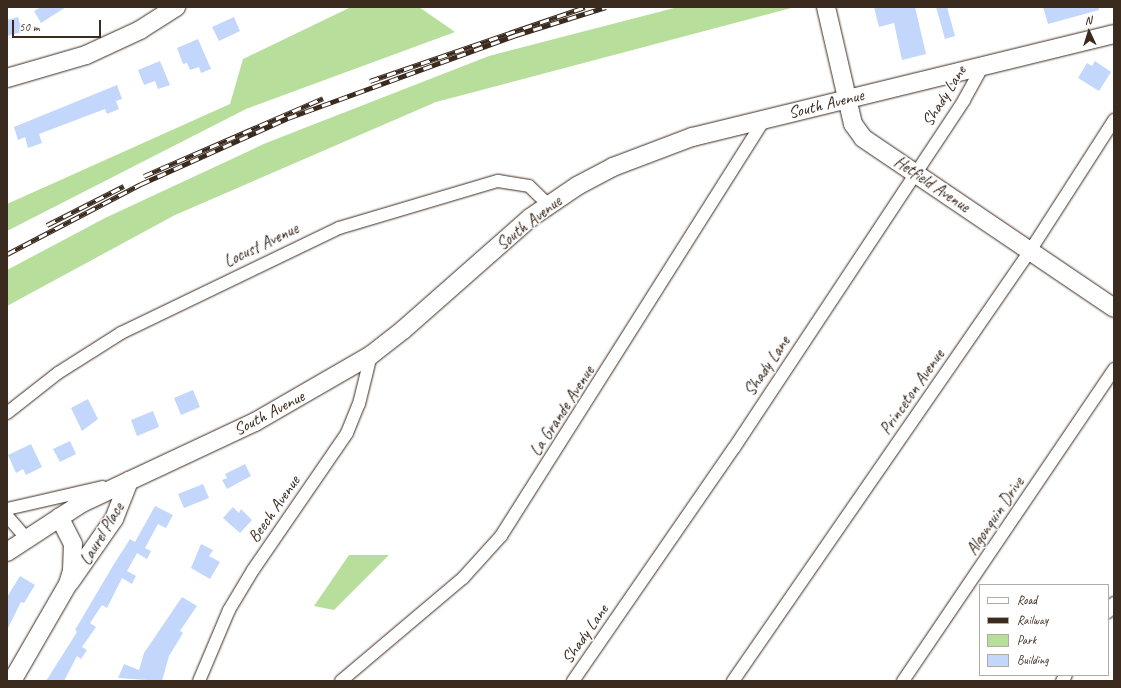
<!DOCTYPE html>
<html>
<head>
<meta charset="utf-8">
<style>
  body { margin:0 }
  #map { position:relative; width:1121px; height:688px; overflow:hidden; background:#fff; font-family:Caveat,sans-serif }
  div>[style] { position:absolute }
  .green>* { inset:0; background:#b7de9a }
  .building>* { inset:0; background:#c3d6fb }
  .roads { filter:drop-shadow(0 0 1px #3b2a1e) drop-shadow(0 0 1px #3b2a1e) }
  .street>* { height:12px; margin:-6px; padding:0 6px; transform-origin:6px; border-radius:6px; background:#fff }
  .secondary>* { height:18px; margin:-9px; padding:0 9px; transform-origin:9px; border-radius:9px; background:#fff }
  .rail>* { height:4.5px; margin-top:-2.25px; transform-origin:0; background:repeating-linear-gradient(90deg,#fff 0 9px,#3b2a1e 0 18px); box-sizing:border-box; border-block:1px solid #3b2a1e }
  span { translate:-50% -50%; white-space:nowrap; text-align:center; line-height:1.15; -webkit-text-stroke:3px #fff; paint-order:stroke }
  .street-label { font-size:17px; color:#3b2a1e }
  .frame { position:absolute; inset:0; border:8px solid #3b2a1e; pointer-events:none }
  .legend { position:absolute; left:979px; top:584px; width:130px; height:92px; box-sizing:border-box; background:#fff; border:1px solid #b1aaa5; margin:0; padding:5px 7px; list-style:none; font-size:12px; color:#3b2a1e }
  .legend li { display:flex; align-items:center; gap:8px; height:20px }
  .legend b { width:20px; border:1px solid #b1aaa5 }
  .north { position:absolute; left:1069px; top:12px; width:40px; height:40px; -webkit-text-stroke:3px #fff; paint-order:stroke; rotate:356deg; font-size:11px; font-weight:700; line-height:16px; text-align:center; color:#3b2a1e }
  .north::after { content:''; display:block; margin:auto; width:14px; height:18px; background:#3b2a1e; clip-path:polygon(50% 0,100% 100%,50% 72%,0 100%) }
  .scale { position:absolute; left:12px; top:20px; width:89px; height:18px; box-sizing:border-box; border:2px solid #3b2a1e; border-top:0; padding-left:5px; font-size:12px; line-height:14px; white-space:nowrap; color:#3b2a1e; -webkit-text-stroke:3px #fff; paint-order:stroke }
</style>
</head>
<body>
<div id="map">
  <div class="green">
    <div style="clip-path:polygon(351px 7px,419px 7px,455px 32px,246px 109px,7px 231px,7px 204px,230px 104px,243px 59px)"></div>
    <div style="clip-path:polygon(678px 7px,795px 7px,436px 102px,175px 215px,7px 306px,7px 270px,105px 218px,266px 143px,489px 56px)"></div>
    <div style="clip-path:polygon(349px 555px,389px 555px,334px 610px,314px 606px)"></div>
  </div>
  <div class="building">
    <div style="clip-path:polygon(41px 7px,66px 7px,41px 23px,34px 11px)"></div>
    <div style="clip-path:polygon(874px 7px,915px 7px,926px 54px,902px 60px,894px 23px,879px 27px)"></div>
    <div style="clip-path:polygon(936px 7px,947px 7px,955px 36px,945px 39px)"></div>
    <div style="clip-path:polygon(1043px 7px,1099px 7px,1099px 10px,1048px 24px)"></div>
    <div style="clip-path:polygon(18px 17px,22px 32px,7px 36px,7px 20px)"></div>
    <div style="clip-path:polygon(234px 17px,240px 31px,219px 41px,212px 27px)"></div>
    <div style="clip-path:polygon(198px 39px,211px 69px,201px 73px,199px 67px,190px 70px,187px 63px,183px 64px,177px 48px)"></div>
    <div style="clip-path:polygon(160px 61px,170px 85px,158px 89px,155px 81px,144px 85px,138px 70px)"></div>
    <div style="clip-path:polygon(1095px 61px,1111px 72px,1099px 91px,1078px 78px,1087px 63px,1092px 66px)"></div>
    <div style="clip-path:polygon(117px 85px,122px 99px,116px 101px,119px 109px,107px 114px,105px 109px,39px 134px,42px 143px,28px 148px,25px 137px,18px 140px,14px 127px)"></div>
    <div style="clip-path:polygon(193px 390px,200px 407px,181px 415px,174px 398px)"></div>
    <div style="clip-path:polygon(88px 399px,98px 419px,82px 431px,71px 408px)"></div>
    <div style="clip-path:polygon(153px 411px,159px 427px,137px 436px,131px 420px)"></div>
    <div style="clip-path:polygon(70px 441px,76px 454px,60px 462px,53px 449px)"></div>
    <div style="clip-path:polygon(31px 444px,42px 467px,26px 475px,23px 469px,16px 473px,8px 455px)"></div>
    <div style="clip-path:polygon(245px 464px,251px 476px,227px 489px,222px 480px,227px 478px,225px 474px)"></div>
    <div style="clip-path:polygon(203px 484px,209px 498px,184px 508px,178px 494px)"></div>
    <div style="clip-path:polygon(155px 506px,173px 515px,166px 528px,158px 524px,145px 548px,151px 551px,147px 559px,137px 553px,127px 571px,136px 576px,132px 584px,122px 578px,107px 608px,102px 605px,90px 623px,96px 627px,82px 647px,87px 650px,81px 659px,77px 656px,64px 681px,46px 681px,77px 632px,75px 630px,114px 564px,130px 539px,135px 542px)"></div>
    <div style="clip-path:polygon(233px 507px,239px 513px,241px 509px,252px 520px,240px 533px,223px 518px)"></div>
    <div style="clip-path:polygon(201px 544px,213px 550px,209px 556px,220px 562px,210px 579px,191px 568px)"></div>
    <div style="clip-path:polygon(20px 576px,35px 585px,24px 603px,21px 602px,7px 630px,7px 597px)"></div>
    <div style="clip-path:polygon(182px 597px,197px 606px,180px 631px,183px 633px,169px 656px,162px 681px,118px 678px,124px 664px,139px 670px,144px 653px)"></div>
  </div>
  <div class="roads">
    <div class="street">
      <div style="left:7px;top:413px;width:65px;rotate:-38.1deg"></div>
      <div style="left:58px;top:373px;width:75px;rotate:-32.4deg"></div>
      <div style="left:121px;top:333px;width:242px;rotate:-25.7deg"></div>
      <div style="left:339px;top:228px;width:166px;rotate:-16.5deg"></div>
      <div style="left:498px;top:181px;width:31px;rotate:9deg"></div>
      <div style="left:529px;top:186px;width:28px;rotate:44deg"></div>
      <div style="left:7px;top:509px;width:98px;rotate:-12.9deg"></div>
      <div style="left:7px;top:516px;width:29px;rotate:49deg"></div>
      <div style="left:1108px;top:612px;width:11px;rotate:-56deg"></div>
      <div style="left:199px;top:681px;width:77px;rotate:-67.1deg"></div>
      <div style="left:229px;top:610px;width:47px;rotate:-59deg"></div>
      <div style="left:253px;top:570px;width:166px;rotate:-55.5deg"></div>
      <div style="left:347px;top:433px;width:31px;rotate:-68deg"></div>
      <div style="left:359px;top:404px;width:50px;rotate:-76.2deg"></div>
      <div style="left:341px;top:681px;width:160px;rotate:-40.2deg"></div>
      <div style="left:463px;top:578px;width:57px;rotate:-47.9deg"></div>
      <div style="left:501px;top:536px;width:492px;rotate:-57.7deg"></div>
      <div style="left:573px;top:681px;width:283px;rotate:-55.4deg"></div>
      <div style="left:734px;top:448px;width:417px;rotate:-56.5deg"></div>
      <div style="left:964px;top:100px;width:39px;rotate:-61deg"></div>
      <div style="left:733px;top:681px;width:523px;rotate:-55.37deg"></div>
      <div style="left:1030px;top:251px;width:156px;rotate:-57.3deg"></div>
      <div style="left:903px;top:681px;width:377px;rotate:-55.9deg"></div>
      <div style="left:1062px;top:681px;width:7px;rotate:-56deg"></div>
    </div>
    <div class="secondary">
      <div style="left:826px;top:7px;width:120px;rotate:77deg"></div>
      <div style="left:853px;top:124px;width:17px;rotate:54deg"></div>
      <div style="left:863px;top:138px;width:303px;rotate:34.1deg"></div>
      <div style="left:7px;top:78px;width:82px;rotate:-16.2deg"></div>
      <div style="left:86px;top:55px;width:60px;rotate:-24.8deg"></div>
      <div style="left:140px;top:30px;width:43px;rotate:-32.6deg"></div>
      <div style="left:7px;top:552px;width:90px;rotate:-33.2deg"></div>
      <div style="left:82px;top:503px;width:191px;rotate:-25.1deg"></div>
      <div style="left:255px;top:422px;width:134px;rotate:-30deg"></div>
      <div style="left:371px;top:355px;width:41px;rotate:-38deg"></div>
      <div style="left:403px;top:330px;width:169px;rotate:-41.4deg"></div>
      <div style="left:530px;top:218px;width:57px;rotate:-34.2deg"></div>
      <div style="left:577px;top:186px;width:41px;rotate:-27.8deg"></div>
      <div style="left:613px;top:167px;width:85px;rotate:-20.8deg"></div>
      <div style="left:692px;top:137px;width:434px;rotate:-13.7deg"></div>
      <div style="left:70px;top:582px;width:77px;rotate:-55.1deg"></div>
      <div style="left:114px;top:519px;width:41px;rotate:-68.5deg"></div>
      <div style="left:12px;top:681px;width:112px;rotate:-60deg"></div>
      <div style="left:68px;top:584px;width:14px;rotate:-73deg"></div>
      <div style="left:72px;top:571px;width:27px;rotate:-88deg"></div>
      <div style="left:73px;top:544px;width:30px;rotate:-117deg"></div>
    </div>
  </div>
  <div class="rail">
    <div style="left:370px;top:81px;width:227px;rotate:-19deg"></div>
    <div style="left:144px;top:176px;width:195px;rotate:-23.5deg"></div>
    <div style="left:47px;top:225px;width:86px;rotate:-26.9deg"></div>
    <div style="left:7px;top:254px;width:151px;rotate:-27.6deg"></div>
    <div style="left:141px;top:184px;width:161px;rotate:-24.2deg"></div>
    <div style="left:288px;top:118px;width:243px;rotate:-20deg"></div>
    <div style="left:516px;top:35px;width:94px;rotate:-17.3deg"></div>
  </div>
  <div class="street-label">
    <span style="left:944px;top:96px;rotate:-58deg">Shady Lane</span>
    <span style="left:826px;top:104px;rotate:-14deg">South Avenue</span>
    <span style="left:932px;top:184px;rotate:34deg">Hetfield Avenue</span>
    <span style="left:529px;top:223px;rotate:-38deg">South Avenue</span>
    <span style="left:261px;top:245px;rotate:-26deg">Locust Avenue</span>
    <span style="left:767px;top:366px;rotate:-56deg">Shady Lane</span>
    <span style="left:912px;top:392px;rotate:-55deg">Princeton Avenue</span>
    <span style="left:562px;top:411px;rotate:-57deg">La Grande Avenue</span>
    <span style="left:269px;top:413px;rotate:-28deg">South Avenue</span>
    <span style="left:274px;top:509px;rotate:-55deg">Beech Avenue</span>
    <span style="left:995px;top:516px;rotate:-56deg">Algonquin Drive</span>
    <span style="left:102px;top:534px;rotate:-59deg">Laurel Place</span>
    <span style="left:585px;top:634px;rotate:-55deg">Shady Lane</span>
  </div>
  <div class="frame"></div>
  <ul class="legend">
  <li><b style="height:5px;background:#fff"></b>Road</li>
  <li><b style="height:5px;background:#3b2a1e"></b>Railway</li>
  <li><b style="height:11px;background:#b7de9a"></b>Park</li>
  <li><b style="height:11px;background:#c3d6fb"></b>Building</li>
  </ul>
  <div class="north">N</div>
  <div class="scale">50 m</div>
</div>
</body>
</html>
